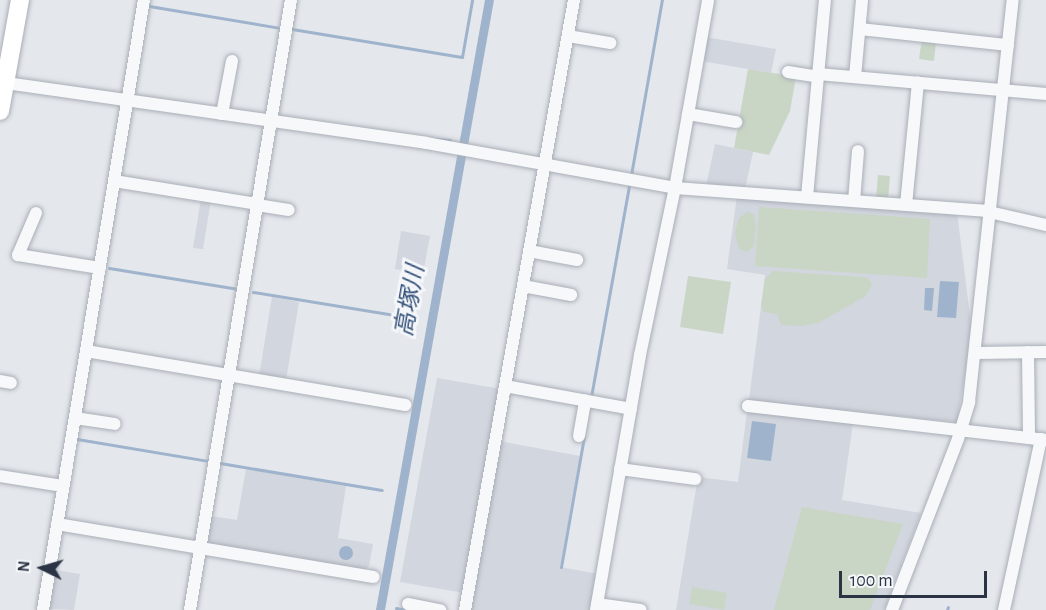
<!DOCTYPE html>
<html>
<head>
<meta charset="utf-8">
<style>
  body { margin:0 }
  #map { position:relative; width:1046px; height:610px; overflow:hidden; background:#e4e7ec; font-family:"Alegreya Sans","Noto Sans JP",sans-serif }
  div>[style] { position:absolute }
  .built>* { inset:0; background:#d2d6de }
  .green>* { inset:0; background:#c9d6c5 }
  .water>* { inset:0; background:#9fb4cc }
  .round { border-radius:50% }
  .stream>* { height:3px; margin:-1.5px; padding:0 1.5px; transform-origin:1.5px; border-radius:1.5px; background:#9fb4cc }
  .roads { filter:drop-shadow(0 0 2px #a9aeb7) drop-shadow(0 0 2px #a9aeb7) }
  .minor>* { height:12px; margin:-6px; padding:0 6px; transform-origin:6px; border-radius:6px; background:#f7f8fa }
  .highway>* { height:18px; margin:-9px; padding:0 9px; transform-origin:9px; border-radius:9px; background:#fff }
  span { translate:-50% -50%; white-space:nowrap; text-align:center; line-height:1.15; -webkit-text-stroke:6px #f4f6f9; paint-order:stroke }
  .water-label { font-size:24px; color:#34527a; font-style:italic }
  .north { position:absolute; left:12px; top:538px; width:60px; height:60px; -webkit-text-stroke:4px #f4f6f9; paint-order:stroke; rotate:275deg; font-size:16px; font-weight:700; line-height:24px; text-align:center; color:#2b3445 }
  .north::after { content:''; display:block; margin:auto; width:21px; height:27px; background:#2b3445; clip-path:polygon(50% 0,100% 100%,50% 72%,0 100%) }
  .scale { position:absolute; left:839px; top:571px; width:148px; height:27px; box-sizing:border-box; border:3px solid #2b3445; border-top:0; padding-left:8px; font-size:18px; line-height:21px; white-space:nowrap; color:#2b3445; -webkit-text-stroke:4px #f4f6f9; paint-order:stroke }
</style>
</head>
<body>
<div id="map">
  <div class="built">
    <div style="clip-path:polygon(705px 37px,776px 49px,771px 73px,701px 61px)"></div>
    <div style="clip-path:polygon(715px 144px,753px 152px,745px 189px,706px 186px)"></div>
    <div style="clip-path:polygon(737px 196px,957px 212px,972px 332px,957px 422px,749px 400px,765px 275px,727px 269px)"></div>
    <div style="clip-path:polygon(201px 199px,211px 200px,203px 249px,193px 248px)"></div>
    <div style="clip-path:polygon(401px 231px,430px 236px,423px 274px,395px 269px)"></div>
    <div style="clip-path:polygon(272px 297px,299px 302px,286px 380px,259px 376px)"></div>
    <div style="clip-path:polygon(437px 378px,501px 389px,464px 593px,400px 582px)"></div>
    <div style="clip-path:polygon(747px 412px,853px 423px,842px 500px,921px 513px,884px 610px,676px 610px,698px 477px,738px 482px)"></div>
    <div style="clip-path:polygon(499px 441px,580px 456px,560px 567px,598px 574px,592px 610px,468px 610px)"></div>
    <div style="clip-path:polygon(246px 469px,346px 486px,338px 538px,373px 544px,369px 566px,364px 570px,211px 544px,207px 539px,211px 516px,237px 520px)"></div>
    <div style="clip-path:polygon(55px 570px,80px 574px,74px 610px,48px 609px)"></div>
  </div>
  <div class="green">
    <div style="clip-path:polygon(922px 39px,936px 41px,934px 61px,919px 59px)"></div>
    <div style="clip-path:polygon(748px 69px,796px 77px,790px 111px,769px 155px,734px 148px)"></div>
    <div style="clip-path:polygon(878px 175px,890px 176px,888px 200px,876px 199px)"></div>
    <div style="clip-path:polygon(759px 207px,930px 219px,927px 278px,755px 266px)"></div>
    <div style="clip-path:polygon(747px 212px,754px 214px,756px 226px,754px 246px,747px 252px,739px 249px,735px 233px,739px 218px)"></div>
    <div style="clip-path:polygon(773px 271px,864px 277px,869px 279px,872px 285px,866px 296px,818px 323px,802px 326px,781px 325px,777px 314px,764px 312px,761px 306px,765px 279px)"></div>
    <div style="clip-path:polygon(688px 276px,731px 282px,723px 334px,680px 327px)"></div>
    <div style="clip-path:polygon(802px 507px,903px 524px,870px 610px,774px 610px)"></div>
    <div style="clip-path:polygon(692px 587px,727px 593px,724px 610px,689px 604px)"></div>
  </div>
  <div class="water">
    <div style="clip-path:polygon(485px 0,494px 0,385px 610px,376px 610px)"></div>
    <div style="clip-path:polygon(940px 281px,959px 282px,956px 318px,937px 317px)"></div>
    <div style="clip-path:polygon(925px 288px,934px 288px,932px 311px,924px 310px)"></div>
    <div style="clip-path:polygon(752px 421px,776px 424px,771px 461px,747px 458px)"></div>
    <div class="round" style="left:339px;top:546px;width:14px;height:14px"></div>
  </div>
  <div class="stream">
    <div style="left:149px;top:6px;width:134px;rotate:9.5deg"></div>
    <div style="left:292px;top:29px;width:172px;rotate:9.4deg"></div>
    <div style="left:462px;top:57px;width:58px;rotate:-80deg"></div>
    <div style="left:435px;top:139px;width:15px;rotate:4deg"></div>
    <div style="left:631px;top:175px;width:178px;rotate:-80deg"></div>
    <div style="left:109px;top:268px;width:131px;rotate:9.2deg"></div>
    <div style="left:253px;top:292px;width:162px;rotate:9.2deg"></div>
    <div style="left:591px;top:397px;width:214px;rotate:-79.8deg"></div>
    <div style="left:77px;top:439px;width:134px;rotate:9.5deg"></div>
    <div style="left:220px;top:463px;width:164px;rotate:9.5deg"></div>
    <div style="left:561px;top:567px;width:132px;rotate:-80deg"></div>
    <div style="left:396px;top:608px;width:11px;rotate:10deg"></div>
    <div style="left:947px;top:610px;width:3px;rotate:-72deg"></div>
  </div>
  <div class="roads">
    <div class="minor">
      <div style="left:860px;top:29px;width:149px;rotate:6.2deg"></div>
      <div style="left:568px;top:36px;width:43px;rotate:9.5deg"></div>
      <div style="left:788px;top:72px;width:30px;rotate:9deg"></div>
      <div style="left:818px;top:74px;width:229px;rotate:5deg"></div>
      <div style="left:855px;top:77px;width:77px;rotate:-84.8deg"></div>
      <div style="left:6px;top:83px;width:424px;rotate:8.1deg"></div>
      <div style="left:426px;top:143px;width:253px;rotate:10.2deg"></div>
      <div style="left:675px;top:188px;width:311px;rotate:4.2deg"></div>
      <div style="left:985px;top:211px;width:63px;rotate:12.9deg"></div>
      <div style="left:222px;top:114px;width:54px;rotate:-79.3deg"></div>
      <div style="left:688px;top:114px;width:49px;rotate:9.5deg"></div>
      <div style="left:114px;top:181px;width:146px;rotate:9.1deg"></div>
      <div style="left:807px;top:197px;width:198px;rotate:-84.8deg"></div>
      <div style="left:854px;top:201px;width:50px;rotate:-85.4deg"></div>
      <div style="left:257px;top:205px;width:32px;rotate:9deg"></div>
      <div style="left:906px;top:205px;width:123px;rotate:-84.4deg"></div>
      <div style="left:36px;top:213px;width:46px;rotate:113.2deg"></div>
      <div style="left:18px;top:255px;width:83px;rotate:9deg"></div>
      <div style="left:529px;top:251px;width:49px;rotate:10.6deg"></div>
      <div style="left:523px;top:286px;width:49px;rotate:10.6deg"></div>
      <div style="left:86px;top:351px;width:324px;rotate:9.6deg"></div>
      <div style="left:1028px;top:352px;width:86px;rotate:89.3deg"></div>
      <div style="left:975px;top:353px;width:71px;rotate:-0.8deg"></div>
      <div style="left:0;top:381px;width:11px;rotate:10deg"></div>
      <div style="left:505px;top:386px;width:128px;rotate:10.3deg"></div>
      <div style="left:748px;top:406px;width:300px;rotate:6.5deg"></div>
      <div style="left:75px;top:418px;width:40px;rotate:8.5deg"></div>
      <div style="left:579px;top:436px;width:36px;rotate:-80deg"></div>
      <div style="left:620px;top:469px;width:76px;rotate:7.6deg"></div>
      <div style="left:0;top:476px;width:64px;rotate:9deg"></div>
      <div style="left:57px;top:524px;width:321px;rotate:9.5deg"></div>
      <div style="left:408px;top:604px;width:33px;rotate:11deg"></div>
      <div style="left:597px;top:604px;width:44px;rotate:7.8deg"></div>
      <div style="left:43px;top:610px;width:618px;rotate:-80.6deg"></div>
      <div style="left:190px;top:610px;width:618px;rotate:-80.6deg"></div>
      <div style="left:465px;top:610px;width:620px;rotate:-79.87deg"></div>
      <div style="left:596px;top:610px;width:259px;rotate:-80.2deg"></div>
      <div style="left:640px;top:355px;width:171px;rotate:-78.2deg"></div>
      <div style="left:675px;top:188px;width:191px;rotate:-80deg"></div>
      <div style="left:892px;top:610px;width:183px;rotate:-68.9deg"></div>
      <div style="left:958px;top:439px;width:39px;rotate:-73deg"></div>
      <div style="left:969px;top:402px;width:404px;rotate:-83.8deg"></div>
      <div style="left:1004px;top:610px;width:175px;rotate:-77.8deg"></div>
    </div>
    <div class="highway">
      <div style="left:0;top:111px;width:113px;rotate:-79.8deg"></div>
    </div>
  </div>
  <div class="water-label">
    <span style="left:411px;top:301px;rotate:-80deg">高塚川</span>
  </div>
  <div class="north">N</div>
  <div class="scale">100 m</div>
</div>
</body>
</html>
